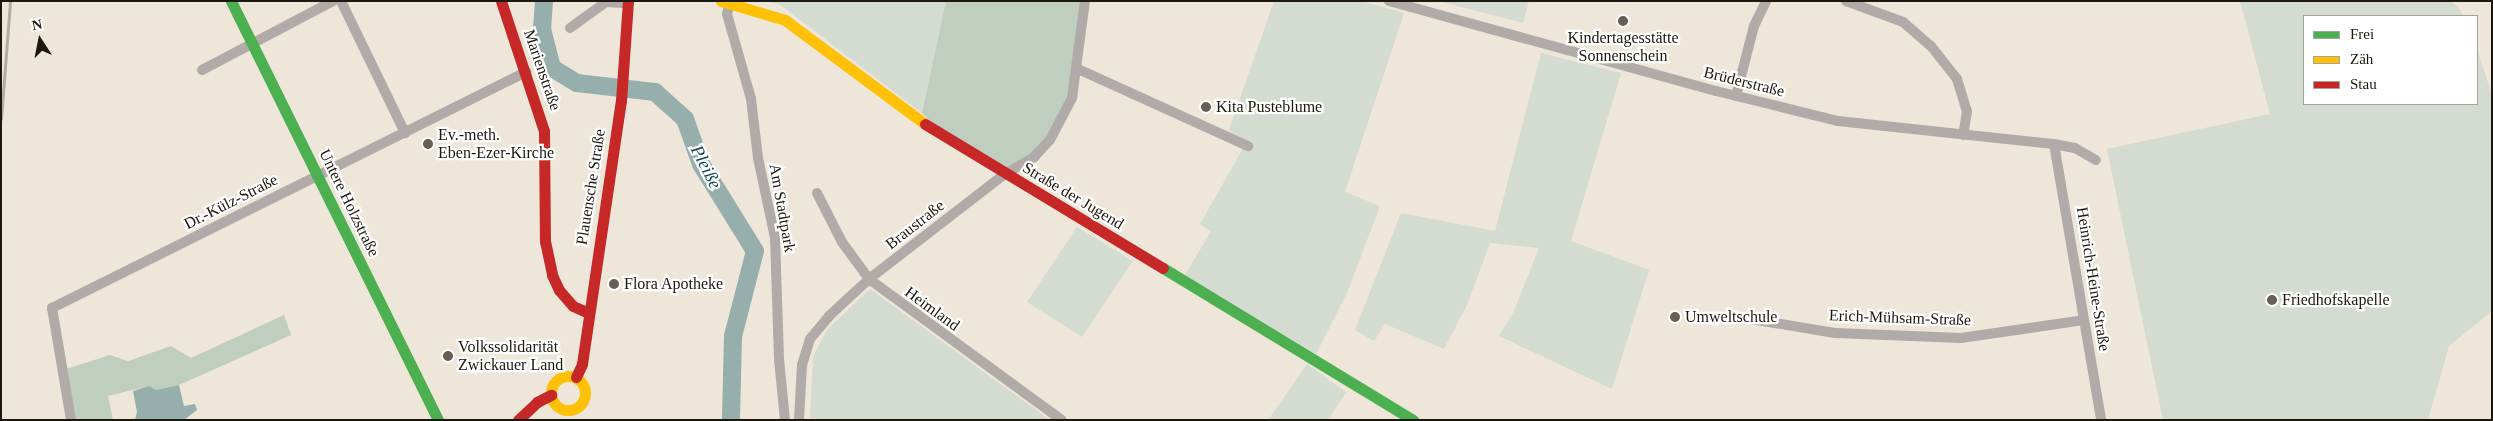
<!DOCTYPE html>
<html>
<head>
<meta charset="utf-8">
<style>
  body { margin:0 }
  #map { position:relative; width:2493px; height:421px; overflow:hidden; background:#ede6d9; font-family:"Times New Roman",serif }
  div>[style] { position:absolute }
  .green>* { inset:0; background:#d4dbd0 }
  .forest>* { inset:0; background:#bfcebf }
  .water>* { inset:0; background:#96aeac }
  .river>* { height:18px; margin:-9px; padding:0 9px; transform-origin:9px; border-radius:9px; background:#96aeac }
  .street>* { height:10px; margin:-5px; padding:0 5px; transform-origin:5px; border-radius:5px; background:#b0aaa9 }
  .fast>* { height:11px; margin:-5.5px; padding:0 5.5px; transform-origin:5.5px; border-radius:5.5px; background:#4caf50 }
  .slow>* { height:11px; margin:-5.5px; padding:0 5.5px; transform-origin:5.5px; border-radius:5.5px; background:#ffc107 }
  .slow>.ring { margin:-5.5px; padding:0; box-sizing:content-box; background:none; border:11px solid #ffc107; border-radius:50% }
  .jam>* { height:11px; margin:-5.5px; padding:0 5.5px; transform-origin:5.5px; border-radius:5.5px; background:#c62828 }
  .rail>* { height:3px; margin:-1.5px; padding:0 1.5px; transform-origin:1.5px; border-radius:1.5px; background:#b2aca7 }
  .dots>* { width:14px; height:14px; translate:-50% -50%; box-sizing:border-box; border:2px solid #fff; border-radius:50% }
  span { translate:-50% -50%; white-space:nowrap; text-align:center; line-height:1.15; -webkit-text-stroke:4.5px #fff; paint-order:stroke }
  .poi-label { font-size:16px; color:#1c170f }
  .left { translate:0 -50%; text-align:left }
  .street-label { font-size:16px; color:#1c170f }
  .water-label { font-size:18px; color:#0f494c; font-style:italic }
  .frame { position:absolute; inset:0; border:2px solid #1c170f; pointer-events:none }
  .legend { position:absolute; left:2303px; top:15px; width:175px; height:90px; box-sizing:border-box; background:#fff; border:1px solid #a4a29f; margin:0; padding:6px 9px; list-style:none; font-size:15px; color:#1c170f }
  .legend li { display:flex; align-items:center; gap:10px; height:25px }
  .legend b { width:25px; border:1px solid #a4a29f }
  .north { position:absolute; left:15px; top:15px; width:50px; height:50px; -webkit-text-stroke:4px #fff; paint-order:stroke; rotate:349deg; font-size:14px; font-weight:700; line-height:20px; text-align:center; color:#1c170f }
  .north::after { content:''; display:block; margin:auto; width:18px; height:22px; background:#1c170f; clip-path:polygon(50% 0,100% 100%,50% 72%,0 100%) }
</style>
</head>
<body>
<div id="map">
  <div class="green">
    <div style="clip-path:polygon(766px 1px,946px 1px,922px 113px,779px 4px)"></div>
    <div style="clip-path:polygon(1274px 1px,1361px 1px,1404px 13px,1345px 192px,1380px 206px,1347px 293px,1316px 354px,1184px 276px,1211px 232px,1200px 224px,1245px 145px,1229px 130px)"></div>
    <div style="clip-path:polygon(1439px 1px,1529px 1px,1523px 23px)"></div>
    <div style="clip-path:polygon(2240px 1px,2449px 1px,2458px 7px,2463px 16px,2304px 16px,2304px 104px,2477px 104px,2477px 49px,2492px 95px,2492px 311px,2449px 346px,2428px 420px,2163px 420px,2107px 149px,2270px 114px)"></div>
    <div style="clip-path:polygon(1541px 53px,1621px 73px,1571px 241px,1649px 270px,1612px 389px,1499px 336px,1514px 311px,1539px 248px,1490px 243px,1467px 305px,1444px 349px,1385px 324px,1374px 341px,1355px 330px,1401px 213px,1495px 231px)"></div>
    <div style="clip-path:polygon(1077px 227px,1133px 261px,1082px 337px,1027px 302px)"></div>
    <div style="clip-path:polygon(870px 289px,1050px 420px,810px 420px,813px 357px,827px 330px)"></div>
    <div style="clip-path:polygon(1307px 364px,1346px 392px,1328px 420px,1268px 420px)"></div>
  </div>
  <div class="forest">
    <div style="clip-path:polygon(946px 1px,1085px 1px,1078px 69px,1050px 140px,1005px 174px,943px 135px,922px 113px)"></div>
    <div style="clip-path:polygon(284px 315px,291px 335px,179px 385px,156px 390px,149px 386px,108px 396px,113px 420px,71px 420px,63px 370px,110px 355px,128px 361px,171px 346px,191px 358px)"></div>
  </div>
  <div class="water">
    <div style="clip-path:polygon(179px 385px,184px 406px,195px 404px,197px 410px,184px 420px,135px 420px,137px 412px,133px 391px,149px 386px,156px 390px)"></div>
  </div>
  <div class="river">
    <div style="left:544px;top:1px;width:28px;rotate:94deg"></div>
    <div style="left:542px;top:29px;width:40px;rotate:75.6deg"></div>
    <div style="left:552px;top:68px;width:29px;rotate:31deg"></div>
    <div style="left:577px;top:83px;width:79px;rotate:6.6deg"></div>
    <div style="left:655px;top:92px;width:40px;rotate:42deg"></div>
    <div style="left:685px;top:119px;width:48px;rotate:70.4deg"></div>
    <div style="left:701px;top:164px;width:102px;rotate:58.2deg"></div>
    <div style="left:755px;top:251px;width:88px;rotate:104.5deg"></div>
    <div style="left:733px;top:336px;width:84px;rotate:91.4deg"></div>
  </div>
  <div class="street">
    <div style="left:341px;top:1px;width:147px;rotate:64.1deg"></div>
    <div style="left:1389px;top:1px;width:339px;rotate:15.4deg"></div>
    <div style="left:1716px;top:91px;width:126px;rotate:13.8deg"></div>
    <div style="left:1838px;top:121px;width:217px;rotate:6.1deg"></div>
    <div style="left:2054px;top:144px;width:21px;rotate:11deg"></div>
    <div style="left:2075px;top:148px;width:24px;rotate:30deg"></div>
    <div style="left:1846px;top:1px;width:61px;rotate:20.2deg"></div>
    <div style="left:1903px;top:22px;width:37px;rotate:41deg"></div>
    <div style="left:1931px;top:46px;width:42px;rotate:51.8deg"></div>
    <div style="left:1957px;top:79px;width:34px;rotate:73deg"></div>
    <div style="left:1967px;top:111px;width:24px;rotate:99deg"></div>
    <div style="left:729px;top:6px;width:8px;rotate:104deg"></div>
    <div style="left:727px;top:14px;width:88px;rotate:74.2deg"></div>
    <div style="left:751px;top:99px;width:59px;rotate:83.2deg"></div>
    <div style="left:758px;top:158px;width:82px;rotate:78deg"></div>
    <div style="left:775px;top:238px;width:121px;rotate:88.1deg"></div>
    <div style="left:779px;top:359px;width:61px;rotate:84.4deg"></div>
    <div style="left:570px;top:28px;width:44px;rotate:-35.8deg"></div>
    <div style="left:606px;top:2px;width:22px;rotate:3deg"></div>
    <div style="left:1078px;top:69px;width:187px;rotate:24.4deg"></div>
    <div style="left:202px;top:70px;width:148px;rotate:-27.8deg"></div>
    <div style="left:1736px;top:96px;width:72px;rotate:-75.6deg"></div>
    <div style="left:1754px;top:26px;width:28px;rotate:-64deg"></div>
    <div style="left:2054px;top:144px;width:280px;rotate:80.3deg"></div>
    <div style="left:817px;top:193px;width:55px;rotate:63deg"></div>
    <div style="left:842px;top:242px;width:46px;rotate:53.9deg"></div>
    <div style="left:869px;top:279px;width:239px;rotate:36.2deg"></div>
    <div style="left:1745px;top:318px;width:91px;rotate:9.5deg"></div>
    <div style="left:1835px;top:333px;width:126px;rotate:2.3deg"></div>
    <div style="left:1961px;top:338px;width:124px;rotate:-8.3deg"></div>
    <div style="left:71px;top:420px;width:114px;rotate:-99.6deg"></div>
    <div style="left:52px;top:308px;width:530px;rotate:-26.47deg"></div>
    <div style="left:799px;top:420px;width:55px;rotate:-86.9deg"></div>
    <div style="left:802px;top:365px;width:27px;rotate:-73deg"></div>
    <div style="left:810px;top:339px;width:30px;rotate:-50deg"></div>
    <div style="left:829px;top:316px;width:54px;rotate:-42.8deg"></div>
    <div style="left:869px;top:279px;width:172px;rotate:-37.7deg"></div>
    <div style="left:1005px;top:174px;width:34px;rotate:-30deg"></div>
    <div style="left:1034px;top:157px;width:23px;rotate:-47deg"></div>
    <div style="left:1050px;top:140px;width:47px;rotate:-62.4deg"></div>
    <div style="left:1072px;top:98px;width:98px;rotate:-82.4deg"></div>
  </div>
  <div class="fast">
    <div style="left:231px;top:1px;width:467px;rotate:63.7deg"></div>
    <div style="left:1163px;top:268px;width:293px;rotate:31.3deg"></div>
  </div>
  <div class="slow">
    <div style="left:721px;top:1px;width:67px;rotate:16.5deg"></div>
    <div style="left:785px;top:20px;width:174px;rotate:36.6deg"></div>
    <div class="ring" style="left:551px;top:376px;width:23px;height:23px"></div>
  </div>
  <div class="jam">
    <div style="left:501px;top:1px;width:137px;rotate:71.7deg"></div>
    <div style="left:544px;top:131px;width:110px;rotate:89.5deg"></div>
    <div style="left:545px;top:241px;width:35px;rotate:78deg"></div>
    <div style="left:552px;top:275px;width:17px;rotate:65deg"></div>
    <div style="left:559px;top:290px;width:21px;rotate:49deg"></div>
    <div style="left:573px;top:306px;width:17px;rotate:24deg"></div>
    <div style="left:925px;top:124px;width:278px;rotate:31.2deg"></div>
    <div style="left:576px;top:377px;width:14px;rotate:-65deg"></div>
    <div style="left:582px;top:364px;width:266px;rotate:-81.6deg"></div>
    <div style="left:621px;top:101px;width:100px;rotate:-86deg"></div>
    <div style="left:518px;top:420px;width:26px;rotate:-43deg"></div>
    <div style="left:537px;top:402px;width:16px;rotate:-27deg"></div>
  </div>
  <div class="rail">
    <div style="left:1px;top:119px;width:118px;rotate:-85.6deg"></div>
  </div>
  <div class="dots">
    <div style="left:1623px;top:21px;background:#655f56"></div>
    <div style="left:1206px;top:107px;background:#655f56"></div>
    <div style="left:428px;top:144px;background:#655f56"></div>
    <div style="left:614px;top:284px;background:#655f56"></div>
    <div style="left:2272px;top:300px;background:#655f56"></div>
    <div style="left:1675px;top:317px;background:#655f56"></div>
    <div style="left:448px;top:356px;background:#655f56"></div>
  </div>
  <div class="poi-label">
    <span style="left:1623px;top:47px">Kindertagesstätte<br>Sonnenschein</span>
    <span class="left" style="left:1216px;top:107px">Kita Pusteblume</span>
    <span class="left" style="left:438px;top:144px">Ev.-meth.<br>Eben-Ezer-Kirche</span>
    <span class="left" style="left:624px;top:284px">Flora Apotheke</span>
    <span class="left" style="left:2282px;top:300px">Friedhofskapelle</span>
    <span class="left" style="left:1685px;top:317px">Umweltschule</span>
    <span class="left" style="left:458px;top:356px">Volkssolidarität<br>Zwickauer Land</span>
  </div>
  <div class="street-label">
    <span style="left:542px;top:70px;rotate:71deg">Marienstraße</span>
    <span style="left:1744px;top:82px;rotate:14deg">Brüderstraße</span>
    <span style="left:591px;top:187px;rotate:-81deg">Plauensche Straße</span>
    <span style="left:1073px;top:196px;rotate:31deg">Straße der Jugend</span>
    <span style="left:231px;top:202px;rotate:-27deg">Dr.-Külz-Straße</span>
    <span style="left:349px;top:203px;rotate:64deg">Untere Holzstraße</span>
    <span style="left:782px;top:208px;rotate:80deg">Am Stadtpark</span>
    <span style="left:915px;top:225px;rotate:-38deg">Braustraße</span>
    <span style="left:2093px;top:279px;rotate:81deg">Heinrich-Heine-Straße</span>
    <span style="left:932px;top:309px;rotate:36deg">Heimland</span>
    <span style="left:1900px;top:318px;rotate:2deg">Erich-Mühsam-Straße</span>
  </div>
  <div class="water-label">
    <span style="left:706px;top:167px;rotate:63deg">Pleiße</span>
  </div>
  <div class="frame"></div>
  <ul class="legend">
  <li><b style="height:6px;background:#4caf50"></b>Frei</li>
  <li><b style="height:6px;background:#ffc107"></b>Zäh</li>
  <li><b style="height:6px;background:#c62828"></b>Stau</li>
  </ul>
  <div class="north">N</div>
</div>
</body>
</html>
